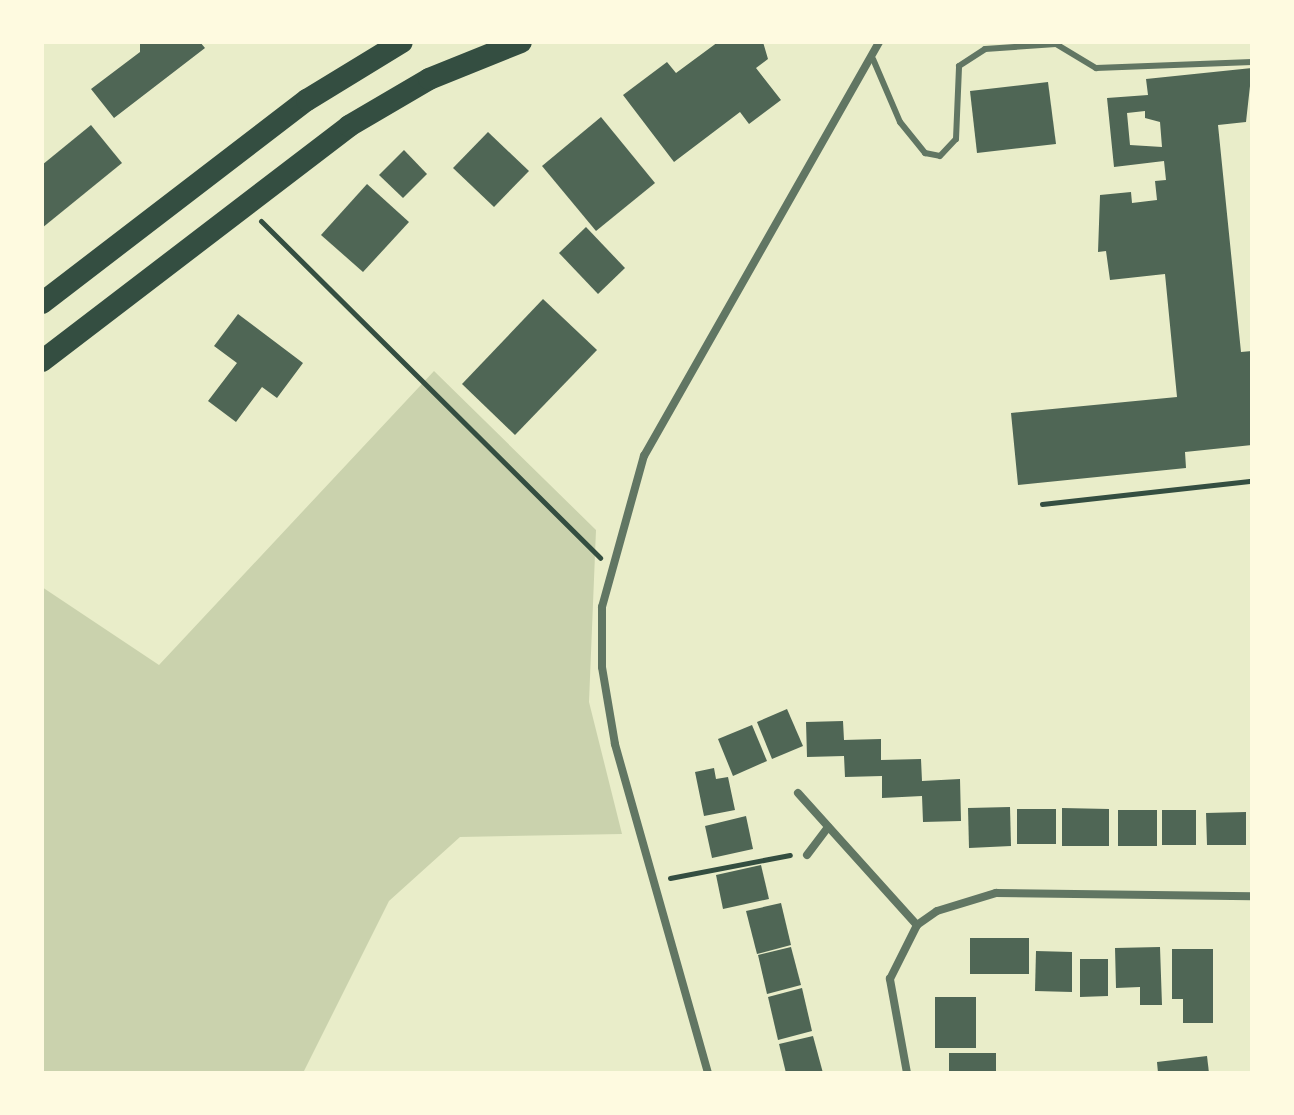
<!DOCTYPE html>
<html>
<head>
<meta charset="utf-8">
<style>
  body { margin:0 }
  #map { position:relative; width:1294px; height:1115px; overflow:hidden; background:#e9edc9; font-family:"Titillium Web",sans-serif }
  div>[style] { position:absolute }
  .green>* { inset:0; background:#cad2ad }
  .building>* { inset:0; background:#4f6655 }
  .path>* { height:5px; margin:-2.5px; padding:0 2.5px; transform-origin:2.5px; border-radius:2.5px; background:#344e41 }
  .service>* { height:6px; margin:-3px; padding:0 3px; transform-origin:3px; border-radius:3px; background:#617663 }
  .minor>* { height:8px; margin:-4px; padding:0 4px; transform-origin:4px; border-radius:4px; background:#617663 }
  .trunk>* { height:22px; margin:-11px; padding:0 11px; transform-origin:11px; border-radius:11px; background:#344e41 }
  span { translate:-50% -50%; white-space:nowrap; text-align:center; line-height:1.15; -webkit-text-stroke:8px #fefae0; paint-order:stroke }
  .frame { position:absolute; inset:0; border:44px solid #fefae0; pointer-events:none }
</style>
</head>
<body>
<div id="map">
  <div class="green">
    <div style="clip-path:polygon(434px 371px,596px 530px,589px 702px,622px 834px,460px 837px,389px 901px,303px 1073px,42px 1073px,42px 587px,159px 665px)"></div>
  </div>
  <div class="building">
    <div style="clip-path:polygon(140px 42px,200px 42px,205px 48px,114px 118px,91px 89px,140px 52px)"></div>
    <div style="clip-path:polygon(718px 42px,763px 42px,768px 59px,756px 68px,781px 100px,749px 124px,740px 112px,674px 162px,623px 95px,667px 62px,676px 73px)"></div>
    <div style="clip-path:polygon(evenodd,1252px 68px,1246px 122px,1218px 125px,1241px 352px,1252px 351px,1252px 445px,1185px 452px,1186px 468px,1018px 485px,1011px 413px,1177px 397px,1165px 274px,1110px 280px,1106px 251px,1098px 252px,1100px 195px,1131px 192px,1132px 203px,1157px 200px,1155px 181px,1166px 180px,1164px 161px,1114px 167px,1107px 98px,1148px 95px,1146px 79px,1252px 68px,1145px 111px,1145px 118px,1160px 122px,1162px 147px,1130px 145px,1127px 113px,1145px 111px)"></div>
    <div style="clip-path:polygon(1048px 82px,1056px 144px,977px 153px,970px 91px)"></div>
    <div style="clip-path:polygon(601px 117px,655px 183px,596px 231px,542px 166px)"></div>
    <div style="clip-path:polygon(91px 125px,122px 163px,42px 228px,42px 165px)"></div>
    <div style="clip-path:polygon(488px 132px,529px 171px,494px 207px,453px 168px)"></div>
    <div style="clip-path:polygon(404px 150px,427px 174px,403px 198px,379px 175px)"></div>
    <div style="clip-path:polygon(367px 184px,409px 222px,363px 272px,321px 235px)"></div>
    <div style="clip-path:polygon(586px 227px,625px 268px,598px 294px,559px 253px)"></div>
    <div style="clip-path:polygon(543px 299px,597px 350px,515px 435px,462px 384px)"></div>
    <div style="clip-path:polygon(238px 314px,303px 363px,277px 398px,262px 387px,236px 422px,208px 401px,237px 363px,214px 346px)"></div>
    <div style="clip-path:polygon(787px 709px,803px 746px,772px 759px,757px 722px)"></div>
    <div style="clip-path:polygon(843px 721px,844px 740px,881px 739px,881px 760px,921px 759px,922px 781px,960px 779px,961px 821px,923px 822px,922px 796px,882px 798px,882px 776px,845px 777px,844px 756px,807px 757px,806px 722px)"></div>
    <div style="clip-path:polygon(752px 725px,767px 761px,733px 776px,718px 739px)"></div>
    <div style="clip-path:polygon(714px 768px,716px 779px,728px 777px,735px 810px,704px 816px,695px 772px)"></div>
    <div style="clip-path:polygon(1010px 807px,1011px 846px,969px 848px,968px 808px)"></div>
    <div style="clip-path:polygon(1062px 808px,1109px 809px,1109px 846px,1062px 846px)"></div>
    <div style="clip-path:polygon(1017px 809px,1056px 809px,1056px 844px,1017px 844px)"></div>
    <div style="clip-path:polygon(1118px 810px,1157px 810px,1157px 846px,1118px 846px)"></div>
    <div style="clip-path:polygon(1162px 810px,1196px 810px,1196px 845px,1162px 845px)"></div>
    <div style="clip-path:polygon(1246px 812px,1246px 845px,1207px 845px,1206px 813px)"></div>
    <div style="clip-path:polygon(746px 816px,753px 849px,712px 858px,705px 826px)"></div>
    <div style="clip-path:polygon(761px 865px,769px 899px,723px 909px,716px 875px)"></div>
    <div style="clip-path:polygon(781px 903px,791px 945px,757px 954px,746px 911px)"></div>
    <div style="clip-path:polygon(970px 938px,1029px 938px,1029px 974px,970px 974px)"></div>
    <div style="clip-path:polygon(791px 947px,801px 985px,767px 994px,758px 955px)"></div>
    <div style="clip-path:polygon(1160px 947px,1162px 1005px,1140px 1005px,1140px 987px,1116px 988px,1115px 948px)"></div>
    <div style="clip-path:polygon(1172px 949px,1213px 949px,1213px 1023px,1183px 1023px,1183px 999px,1172px 999px)"></div>
    <div style="clip-path:polygon(1036px 951px,1072px 952px,1072px 992px,1035px 991px)"></div>
    <div style="clip-path:polygon(1080px 959px,1108px 959px,1108px 996px,1080px 997px)"></div>
    <div style="clip-path:polygon(802px 988px,812px 1031px,778px 1040px,768px 997px)"></div>
    <div style="clip-path:polygon(935px 997px,976px 997px,976px 1048px,935px 1048px)"></div>
    <div style="clip-path:polygon(813px 1036px,823px 1073px,786px 1073px,779px 1044px)"></div>
    <div style="clip-path:polygon(949px 1053px,996px 1053px,996px 1073px,949px 1073px)"></div>
    <div style="clip-path:polygon(1207px 1056px,1209px 1073px,1158px 1073px,1157px 1062px)"></div>
  </div>
  <div class="path">
    <div style="left:261px;top:221px;width:478px;rotate:44.8deg"></div>
    <div style="left:1042px;top:504px;width:211px;rotate:-6.3deg"></div>
    <div style="left:670px;top:878px;width:122px;rotate:-10.9deg"></div>
  </div>
  <div class="service">
    <div style="left:873px;top:59px;width:69px;rotate:66.8deg"></div>
    <div style="left:900px;top:122px;width:40px;rotate:51deg"></div>
    <div style="left:925px;top:153px;width:15px;rotate:11deg"></div>
    <div style="left:940px;top:156px;width:23px;rotate:-47deg"></div>
    <div style="left:956px;top:139px;width:73px;rotate:-87.6deg"></div>
    <div style="left:959px;top:66px;width:31px;rotate:-33deg"></div>
    <div style="left:985px;top:49px;width:71px;rotate:-4deg"></div>
    <div style="left:1056px;top:44px;width:47px;rotate:31deg"></div>
    <div style="left:1096px;top:68px;width:156px;rotate:-2.2deg"></div>
  </div>
  <div class="minor">
    <div style="left:798px;top:793px;width:178px;rotate:48deg"></div>
    <div style="left:807px;top:855px;width:35px;rotate:-53deg"></div>
    <div style="left:708px;top:1073px;width:342px;rotate:-105.8deg"></div>
    <div style="left:615px;top:744px;width:78px;rotate:-99.6deg"></div>
    <div style="left:602px;top:667px;width:60px;rotate:-90deg"></div>
    <div style="left:602px;top:607px;width:157px;rotate:-74.5deg"></div>
    <div style="left:644px;top:456px;width:476px;rotate:-60.4deg"></div>
    <div style="left:907px;top:1073px;width:96px;rotate:-100.3deg"></div>
    <div style="left:890px;top:979px;width:60px;rotate:-63.4deg"></div>
    <div style="left:917px;top:925px;width:24px;rotate:-35deg"></div>
    <div style="left:937px;top:911px;width:62px;rotate:-17deg"></div>
    <div style="left:996px;top:893px;width:256px;rotate:0.7deg"></div>
  </div>
  <div class="trunk">
    <div style="left:42px;top:303px;width:334px;rotate:-37.5deg"></div>
    <div style="left:307px;top:100px;width:111px;rotate:-31.4deg"></div>
    <div style="left:42px;top:361px;width:387px;rotate:-37.4deg"></div>
    <div style="left:349px;top:126px;width:93px;rotate:-30.4deg"></div>
    <div style="left:429px;top:79px;width:99px;rotate:-21.9deg"></div>
  </div>
  <div class="frame"></div>
</div>
</body>
</html>
